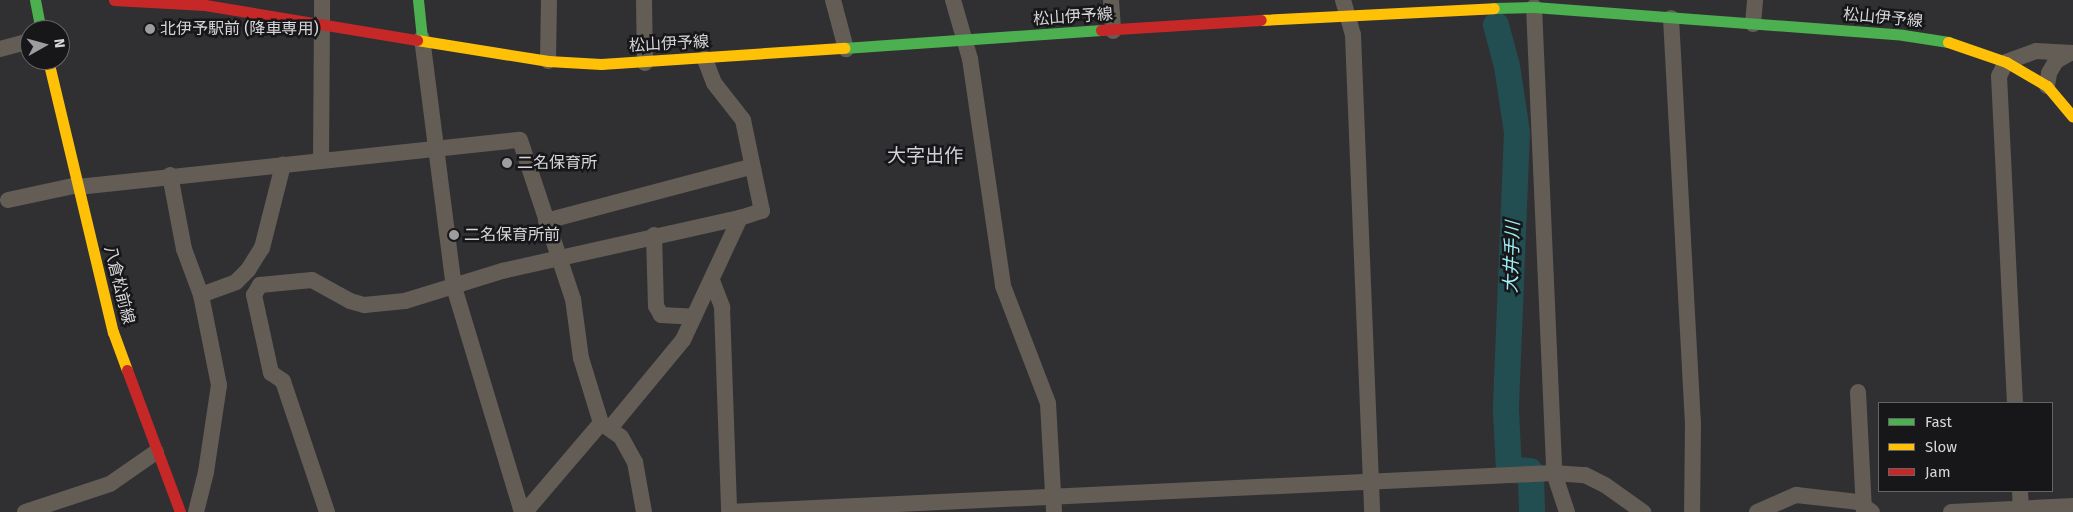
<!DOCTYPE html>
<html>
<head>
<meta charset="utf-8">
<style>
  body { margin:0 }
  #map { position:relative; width:2073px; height:512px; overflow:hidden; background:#303033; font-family:"Fira Sans","Noto Sans JP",sans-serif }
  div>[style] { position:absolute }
  .river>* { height:26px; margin:-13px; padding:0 13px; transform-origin:13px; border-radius:13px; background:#224e51 }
  .street>* { height:16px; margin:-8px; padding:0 8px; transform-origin:8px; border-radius:8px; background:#635d56 }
  .fast>* { height:11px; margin:-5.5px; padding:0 5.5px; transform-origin:5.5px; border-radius:5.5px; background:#4caf50 }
  .slow>* { height:11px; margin:-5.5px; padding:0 5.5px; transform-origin:5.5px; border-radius:5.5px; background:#ffc107 }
  .jam>* { height:11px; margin:-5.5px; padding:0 5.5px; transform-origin:5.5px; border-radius:5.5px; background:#c62828 }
  .dots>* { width:14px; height:14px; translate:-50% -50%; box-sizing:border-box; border:2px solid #17171a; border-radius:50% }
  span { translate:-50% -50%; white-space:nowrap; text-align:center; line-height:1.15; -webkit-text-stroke:5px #17171a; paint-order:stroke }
  .street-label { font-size:16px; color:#d7d7db }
  .poi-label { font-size:16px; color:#d7d7db }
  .left { translate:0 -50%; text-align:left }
  .water-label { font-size:18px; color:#9ef1f7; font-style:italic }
  .quarter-label { font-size:19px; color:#d1d0d8 }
  .legend { position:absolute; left:1878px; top:402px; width:175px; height:90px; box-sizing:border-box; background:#17171a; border:1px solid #646467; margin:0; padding:6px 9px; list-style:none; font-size:15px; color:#d7d7db }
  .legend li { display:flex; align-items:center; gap:10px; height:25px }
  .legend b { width:25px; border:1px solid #646467 }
  .north { position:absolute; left:20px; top:20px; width:50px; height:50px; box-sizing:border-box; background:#17171a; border:1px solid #646467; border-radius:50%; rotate:83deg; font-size:14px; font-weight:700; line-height:20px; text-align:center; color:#d7d7db }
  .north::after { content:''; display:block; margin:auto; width:18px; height:22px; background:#9d9da0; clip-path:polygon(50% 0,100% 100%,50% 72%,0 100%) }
</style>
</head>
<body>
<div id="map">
  <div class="river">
    <div style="left:1496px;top:25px;width:42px;rotate:75deg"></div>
    <div style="left:1507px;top:66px;width:67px;rotate:81.4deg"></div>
    <div style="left:1517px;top:132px;width:279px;rotate:92.3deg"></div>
    <div style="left:1506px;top:411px;width:59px;rotate:87.1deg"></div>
    <div style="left:1509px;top:470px;width:21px;rotate:3deg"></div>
    <div style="left:1531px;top:479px;width:33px;rotate:88deg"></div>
  </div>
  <div class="street">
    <div style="left:644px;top:0;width:63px;rotate:89.1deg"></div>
    <div style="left:833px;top:0;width:51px;rotate:75.1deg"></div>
    <div style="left:953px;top:0;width:61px;rotate:73.9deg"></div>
    <div style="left:970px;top:59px;width:229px;rotate:81.7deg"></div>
    <div style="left:1003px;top:286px;width:125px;rotate:69deg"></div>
    <div style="left:1048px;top:403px;width:109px;rotate:86.8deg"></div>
    <div style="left:1111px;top:0;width:31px;rotate:86deg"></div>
    <div style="left:1343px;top:0;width:36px;rotate:74deg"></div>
    <div style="left:1353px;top:35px;width:477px;rotate:87.7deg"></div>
    <div style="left:1534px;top:7px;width:466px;rotate:87.5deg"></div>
    <div style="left:1554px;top:473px;width:41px;rotate:71.6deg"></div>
    <div style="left:1671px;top:18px;width:406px;rotate:86.9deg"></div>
    <div style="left:1693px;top:423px;width:89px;rotate:90.6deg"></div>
    <div style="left:1753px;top:24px;width:24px;rotate:-85deg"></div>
    <div style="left:422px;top:38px;width:251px;rotate:82.7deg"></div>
    <div style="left:454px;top:287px;width:235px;rotate:73.2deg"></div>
    <div style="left:0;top:49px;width:31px;rotate:-15deg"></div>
    <div style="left:548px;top:61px;width:61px;rotate:-89.1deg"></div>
    <div style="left:2047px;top:86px;width:13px;rotate:-81deg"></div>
    <div style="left:2049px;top:73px;width:14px;rotate:-60deg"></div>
    <div style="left:2056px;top:61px;width:16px;rotate:-30deg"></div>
    <div style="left:321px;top:161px;width:161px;rotate:-89.6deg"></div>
    <div style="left:170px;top:175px;width:75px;rotate:79.3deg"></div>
    <div style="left:184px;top:249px;width:49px;rotate:69.7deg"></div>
    <div style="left:201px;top:295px;width:92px;rotate:78.7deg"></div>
    <div style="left:219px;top:385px;width:88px;rotate:98.5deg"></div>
    <div style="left:206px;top:472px;width:41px;rotate:104deg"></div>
    <div style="left:78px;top:187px;width:444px;rotate:-6.1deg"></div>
    <div style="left:520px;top:140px;width:168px;rotate:71.6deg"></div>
    <div style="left:573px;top:299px;width:60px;rotate:82.3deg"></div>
    <div style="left:581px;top:358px;width:68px;rotate:72.9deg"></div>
    <div style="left:601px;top:423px;width:24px;rotate:35deg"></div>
    <div style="left:621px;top:437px;width:29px;rotate:61deg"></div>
    <div style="left:635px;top:462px;width:51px;rotate:79.8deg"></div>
    <div style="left:8px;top:200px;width:72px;rotate:-12.1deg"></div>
    <div style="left:546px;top:221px;width:211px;rotate:-14.8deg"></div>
    <div style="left:654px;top:235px;width:71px;rotate:88.4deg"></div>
    <div style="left:656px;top:306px;width:10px;rotate:61deg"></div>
    <div style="left:661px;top:315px;width:33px;rotate:3deg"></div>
    <div style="left:713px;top:283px;width:26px;rotate:69deg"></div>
    <div style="left:722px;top:307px;width:205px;rotate:88deg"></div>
    <div style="left:201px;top:295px;width:37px;rotate:-20deg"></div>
    <div style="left:236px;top:282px;width:17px;rotate:-45deg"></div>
    <div style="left:248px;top:270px;width:26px;rotate:-58deg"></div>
    <div style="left:262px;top:248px;width:86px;rotate:-75.8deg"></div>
    <div style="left:1858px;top:392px;width:120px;rotate:87.1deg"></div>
    <div style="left:2015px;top:403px;width:327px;rotate:-92.8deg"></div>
    <div style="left:1999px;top:76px;width:16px;rotate:-63deg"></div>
    <div style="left:2006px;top:62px;width:32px;rotate:-20deg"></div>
    <div style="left:2036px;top:51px;width:37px;rotate:3deg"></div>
    <div style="left:611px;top:427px;width:113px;rotate:-50.4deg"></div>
    <div style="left:683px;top:340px;width:135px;rotate:-65deg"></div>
    <div style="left:740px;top:218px;width:23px;rotate:-18deg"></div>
    <div style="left:762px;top:211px;width:93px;rotate:-101.8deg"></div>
    <div style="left:743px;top:120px;width:47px;rotate:-128.1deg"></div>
    <div style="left:714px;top:83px;width:26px;rotate:-111deg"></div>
    <div style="left:2020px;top:491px;width:21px;rotate:87deg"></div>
    <div style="left:25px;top:512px;width:89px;rotate:-18.2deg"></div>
    <div style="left:110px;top:484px;width:56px;rotate:-34.8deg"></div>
    <div style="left:327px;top:512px;width:138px;rotate:-108.6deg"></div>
    <div style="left:283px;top:381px;width:14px;rotate:-146deg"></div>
    <div style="left:271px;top:373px;width:80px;rotate:-102.3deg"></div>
    <div style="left:254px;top:295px;width:12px;rotate:-59deg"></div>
    <div style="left:260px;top:285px;width:52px;rotate:-5.5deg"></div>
    <div style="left:312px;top:280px;width:43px;rotate:28.9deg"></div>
    <div style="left:350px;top:301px;width:15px;rotate:16deg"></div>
    <div style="left:364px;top:305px;width:41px;rotate:-5.6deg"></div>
    <div style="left:405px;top:301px;width:102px;rotate:-17.2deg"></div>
    <div style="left:502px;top:271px;width:244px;rotate:-12.6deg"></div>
    <div style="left:525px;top:512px;width:117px;rotate:-49.5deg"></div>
    <div style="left:729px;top:512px;width:826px;rotate:-2.71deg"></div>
    <div style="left:1554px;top:473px;width:31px;rotate:4deg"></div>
    <div style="left:1585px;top:475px;width:22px;rotate:27deg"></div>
    <div style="left:1605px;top:485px;width:47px;rotate:35.4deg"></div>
    <div style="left:1757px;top:512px;width:43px;rotate:-23.6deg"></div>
    <div style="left:1796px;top:495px;width:62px;rotate:6.4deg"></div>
    <div style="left:1858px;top:502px;width:17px;rotate:36deg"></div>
    <div style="left:1951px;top:512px;width:122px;rotate:-2.8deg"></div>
  </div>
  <div class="fast">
    <div style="left:35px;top:0;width:31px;rotate:79deg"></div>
    <div style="left:418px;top:0;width:38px;rotate:84deg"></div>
    <div style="left:1494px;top:8px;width:40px;rotate:-1.4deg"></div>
    <div style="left:1534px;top:7px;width:370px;rotate:4.3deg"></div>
    <div style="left:1903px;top:35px;width:46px;rotate:8.8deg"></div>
    <div style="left:844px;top:48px;width:258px;rotate:-4deg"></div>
  </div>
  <div class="slow">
    <div style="left:1261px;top:20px;width:233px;rotate:-2.9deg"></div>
    <div style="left:417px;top:40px;width:133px;rotate:9.1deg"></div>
    <div style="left:548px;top:61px;width:53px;rotate:3.2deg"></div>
    <div style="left:601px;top:64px;width:244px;rotate:-3.8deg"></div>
    <div style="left:1948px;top:42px;width:61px;rotate:19deg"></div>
    <div style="left:2006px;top:62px;width:48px;rotate:30.3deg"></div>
    <div style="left:2047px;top:86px;width:40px;rotate:50deg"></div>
    <div style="left:48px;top:60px;width:280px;rotate:76.6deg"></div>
    <div style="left:113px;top:332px;width:40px;rotate:69.8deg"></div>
  </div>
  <div class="jam">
    <div style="left:114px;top:0;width:91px;rotate:3.1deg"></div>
    <div style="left:205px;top:5px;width:215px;rotate:9.4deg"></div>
    <div style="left:1101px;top:30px;width:160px;rotate:-3.6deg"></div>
    <div style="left:127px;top:370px;width:152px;rotate:69.5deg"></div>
  </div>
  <div class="dots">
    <div style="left:150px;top:29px;background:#9d9da0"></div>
    <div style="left:507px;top:163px;background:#9d9da0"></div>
    <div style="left:454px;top:235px;background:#9d9da0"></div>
  </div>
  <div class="street-label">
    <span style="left:1073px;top:17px;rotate:-4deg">松山伊予線</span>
    <span style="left:1883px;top:18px;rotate:5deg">松山伊予線</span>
    <span style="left:669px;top:44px;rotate:-3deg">松山伊予線</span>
    <span style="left:119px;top:285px;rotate:76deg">八倉松前線</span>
  </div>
  <div class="poi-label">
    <span class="left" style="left:160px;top:29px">北伊予駅前 (降車専用)</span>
    <span class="left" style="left:517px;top:163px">二名保育所</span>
    <span class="left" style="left:464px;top:235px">二名保育所前</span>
  </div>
  <div class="water-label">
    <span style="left:1512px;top:257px;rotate:-88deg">大井手川</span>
  </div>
  <div class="quarter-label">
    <span style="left:925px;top:156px">大字出作</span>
  </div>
  <ul class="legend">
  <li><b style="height:6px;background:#4caf50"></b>Fast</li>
  <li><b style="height:6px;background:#ffc107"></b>Slow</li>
  <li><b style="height:6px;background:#c62828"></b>Jam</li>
  </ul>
  <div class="north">N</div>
</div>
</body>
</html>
